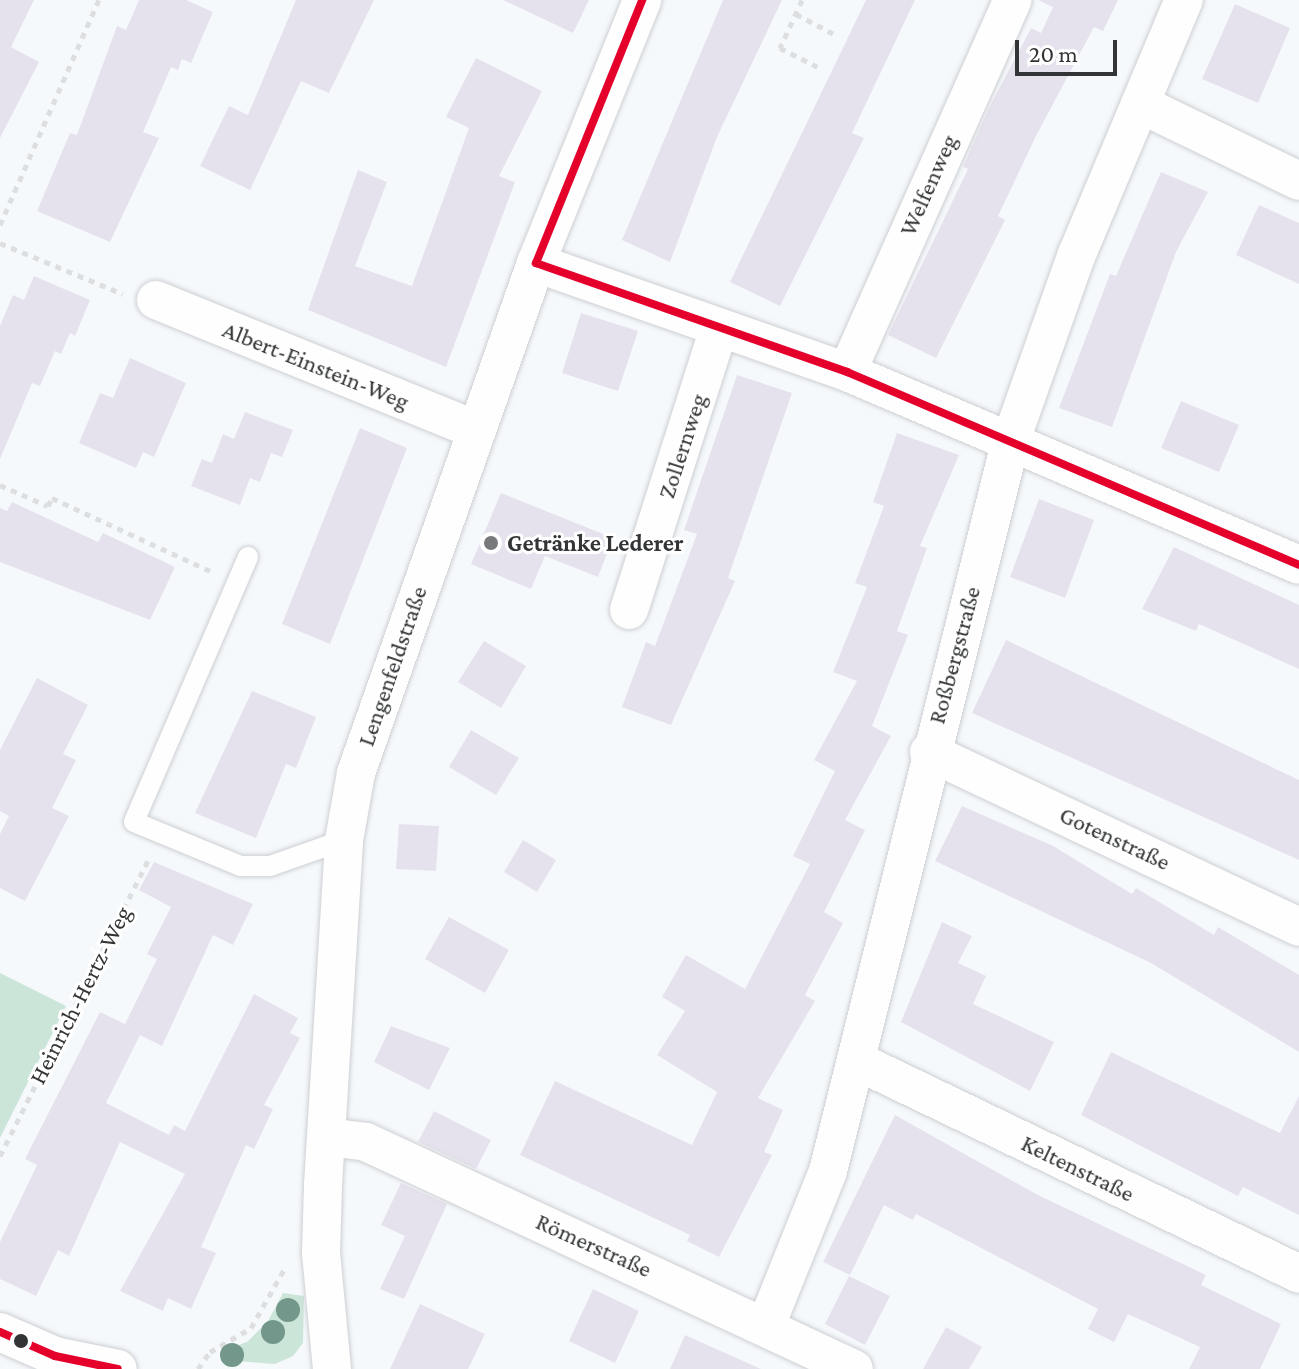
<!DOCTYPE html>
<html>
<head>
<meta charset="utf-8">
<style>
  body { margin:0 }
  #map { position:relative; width:1299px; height:1369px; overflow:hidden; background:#f6f9fc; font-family:"Crimson Pro",serif }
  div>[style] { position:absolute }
  .green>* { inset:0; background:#cce5d9 }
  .building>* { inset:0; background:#e6e2ed }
  .path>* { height:5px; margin-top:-2.5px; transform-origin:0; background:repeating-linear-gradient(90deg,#dddedf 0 6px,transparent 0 12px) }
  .roads { filter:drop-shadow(0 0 2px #cdcfd2) drop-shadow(0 0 2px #cdcfd2) }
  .service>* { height:20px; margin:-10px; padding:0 10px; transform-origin:10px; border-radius:10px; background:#fefeff }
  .minor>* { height:38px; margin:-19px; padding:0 19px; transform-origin:19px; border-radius:19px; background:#fefeff }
  .bus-1>* { height:8px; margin:-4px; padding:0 4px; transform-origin:4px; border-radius:4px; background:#e4002b }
  .trees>* { width:24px; height:24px; margin:-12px; border-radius:50%; background:#73988b }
  .dots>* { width:22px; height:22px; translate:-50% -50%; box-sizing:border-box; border:4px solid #fff; border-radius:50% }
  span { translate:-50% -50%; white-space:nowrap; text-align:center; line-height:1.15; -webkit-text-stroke:6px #fff; paint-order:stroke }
  .street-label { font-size:24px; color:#323436 }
  .poi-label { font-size:24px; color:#323436; font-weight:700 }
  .left { translate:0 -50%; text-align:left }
  .scale { position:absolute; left:1015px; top:40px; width:102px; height:36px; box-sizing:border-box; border:4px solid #323436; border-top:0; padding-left:10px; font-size:24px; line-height:28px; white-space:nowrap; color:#323436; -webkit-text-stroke:6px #fff; paint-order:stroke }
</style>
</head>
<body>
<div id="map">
  <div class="green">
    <div style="clip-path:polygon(0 973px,66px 1006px,0 1138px)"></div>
    <div style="clip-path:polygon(283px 1293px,304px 1296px,303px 1343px,293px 1356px,275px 1364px,222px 1360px,222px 1351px,247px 1342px,268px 1321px)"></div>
  </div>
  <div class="building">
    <div style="clip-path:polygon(0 0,34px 0,11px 47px,39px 62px,0 138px)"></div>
    <div style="clip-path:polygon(139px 0,186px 0,213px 12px,191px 63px,182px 59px,178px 70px,171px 67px,143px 132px,159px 138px,110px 242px,37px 211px,70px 133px,77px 135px,117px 26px,126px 30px)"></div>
    <div style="clip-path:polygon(296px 0,374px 0,329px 93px,301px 81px,250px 190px,200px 166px,229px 106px,248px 115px)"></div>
    <div style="clip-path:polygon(503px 0,589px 0,573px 33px)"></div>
    <div style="clip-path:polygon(723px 0,782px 0,717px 137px,670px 262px,622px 240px)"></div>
    <div style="clip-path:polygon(866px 0,915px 0,852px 133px,864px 138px,780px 306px,730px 282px)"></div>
    <div style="clip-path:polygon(1038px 0,1118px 0,1103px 31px,1094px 27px,1037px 134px,998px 216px,1005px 220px,936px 358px,888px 335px,968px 169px,963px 167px,988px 110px,1031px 28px,1041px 33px,1053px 7px)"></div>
    <div style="clip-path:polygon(1235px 4px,1290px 28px,1258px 103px,1202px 79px)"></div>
    <div style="clip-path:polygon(476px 58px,542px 91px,499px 176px,515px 182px,446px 367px,308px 310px,358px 170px,387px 182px,355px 266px,412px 286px,469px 128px,446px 117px)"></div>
    <div style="clip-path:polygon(1161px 172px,1208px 192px,1176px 252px,1112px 427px,1059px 408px,1110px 274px,1116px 276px)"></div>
    <div style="clip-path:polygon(1259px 205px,1299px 223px,1299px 284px,1236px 255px)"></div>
    <div style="clip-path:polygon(34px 276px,90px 300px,75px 336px,70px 333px,61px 354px,55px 351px,40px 386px,32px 383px,0 459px,0 326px,13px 295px,24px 300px)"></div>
    <div style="clip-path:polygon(581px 313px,638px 331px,618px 391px,562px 373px)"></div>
    <div style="clip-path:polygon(130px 358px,186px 383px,154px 457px,143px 452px,136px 468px,79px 443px,100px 393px,113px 398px)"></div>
    <div style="clip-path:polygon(737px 375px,792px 393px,728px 578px,735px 581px,671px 725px,622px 707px,646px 642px,655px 646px,697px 534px,684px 530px)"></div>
    <div style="clip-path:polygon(1181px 401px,1239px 425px,1219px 472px,1161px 448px)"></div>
    <div style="clip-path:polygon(245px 412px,293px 430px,282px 457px,271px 453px,260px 482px,250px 478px,240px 505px,191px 486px,202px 459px,212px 463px,223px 434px,234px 439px)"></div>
    <div style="clip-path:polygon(360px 428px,407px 448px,330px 644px,282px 624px)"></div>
    <div style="clip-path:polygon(897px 433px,959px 455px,920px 546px,927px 548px,897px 631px,908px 635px,872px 726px,891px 736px,845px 820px,865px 830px,824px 912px,843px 923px,805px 995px,815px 1001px,758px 1098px,783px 1110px,764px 1152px,772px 1155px,719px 1257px,687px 1241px,690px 1235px,520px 1155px,555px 1081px,692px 1145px,717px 1092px,657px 1055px,685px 1011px,662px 997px,686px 955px,745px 989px,810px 864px,793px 856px,835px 771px,814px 760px,857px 681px,833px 672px,867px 587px,855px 583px,884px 506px,873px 502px)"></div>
    <div style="clip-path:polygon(501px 493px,613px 538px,598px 577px,545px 556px,531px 589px,471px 564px)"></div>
    <div style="clip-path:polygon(1039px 499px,1094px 520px,1065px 598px,1010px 577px)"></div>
    <div style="clip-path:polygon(12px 502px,98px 542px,103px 533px,175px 567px,150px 620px,0 562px,0 508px,7px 511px)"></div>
    <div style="clip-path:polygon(1174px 547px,1299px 605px,1299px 669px,1199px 624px,1196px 631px,1142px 609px)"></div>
    <div style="clip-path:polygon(1006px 640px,1299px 780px,1299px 860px,972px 713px)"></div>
    <div style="clip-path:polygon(484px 641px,526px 666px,501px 708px,458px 682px)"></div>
    <div style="clip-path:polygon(37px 678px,88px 705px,63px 754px,76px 760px,52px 808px,69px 816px,25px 901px,0 888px,0 834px,9px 816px,0 811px,0 750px)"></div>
    <div style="clip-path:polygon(252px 691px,316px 717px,296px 768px,286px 764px,256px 838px,195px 813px)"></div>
    <div style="clip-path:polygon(471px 730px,519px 758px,496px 795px,449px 767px)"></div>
    <div style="clip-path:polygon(962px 806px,1053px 846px,1132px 894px,1136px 888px,1214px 935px,1218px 927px,1299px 975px,1299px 1052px,1151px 963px,935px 861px)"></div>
    <div style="clip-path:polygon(399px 824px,439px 826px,436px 871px,396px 869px)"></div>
    <div style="clip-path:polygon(523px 840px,556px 860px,537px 892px,504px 872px)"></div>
    <div style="clip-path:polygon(154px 862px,253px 904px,233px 945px,213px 935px,162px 1046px,140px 1035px,106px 1103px,169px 1135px,174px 1125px,185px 1131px,254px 994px,298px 1018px,290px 1033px,300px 1038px,264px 1105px,273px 1109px,254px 1149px,246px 1145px,201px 1247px,216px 1253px,191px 1309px,168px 1298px,163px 1311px,120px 1291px,185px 1174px,120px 1142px,69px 1256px,58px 1250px,36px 1296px,0 1279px,0 1242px,37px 1165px,25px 1159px,100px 1012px,125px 1024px,157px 959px,147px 954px,171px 907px,139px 890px)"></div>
    <div style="clip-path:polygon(449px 917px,509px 950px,485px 993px,425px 959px)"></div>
    <div style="clip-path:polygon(942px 922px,972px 936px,958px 963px,986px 976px,973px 1004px,1054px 1042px,1030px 1091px,901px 1022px)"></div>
    <div style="clip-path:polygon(391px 1026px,450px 1048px,429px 1090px,374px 1062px)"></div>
    <div style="clip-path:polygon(1111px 1052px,1280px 1133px,1299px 1096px,1299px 1215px,1243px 1187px,1238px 1196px,1081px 1115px)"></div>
    <div style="clip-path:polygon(434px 1111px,491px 1140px,476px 1169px,418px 1142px)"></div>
    <div style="clip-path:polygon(895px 1115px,1036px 1194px,1206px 1275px,1201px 1285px,1281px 1324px,1260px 1369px,1189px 1369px,1200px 1347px,1128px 1314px,1114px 1342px,1088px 1329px,1098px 1309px,916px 1214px,913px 1220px,884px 1205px,850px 1275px,823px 1262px)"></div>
    <div style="clip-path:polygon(401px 1183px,447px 1204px,404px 1299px,380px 1289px,405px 1236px,381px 1225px)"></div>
    <div style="clip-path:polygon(849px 1276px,890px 1296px,865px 1345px,825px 1324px)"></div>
    <div style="clip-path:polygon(593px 1289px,639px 1311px,615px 1363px,569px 1341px)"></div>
    <div style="clip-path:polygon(420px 1304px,485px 1334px,468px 1369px,390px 1369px)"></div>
    <div style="clip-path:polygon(946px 1327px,982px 1347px,969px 1369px,923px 1369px)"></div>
    <div style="clip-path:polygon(685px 1335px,761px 1369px,670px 1369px)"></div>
  </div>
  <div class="path">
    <div style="left:802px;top:0;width:53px;rotate:114.6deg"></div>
    <div style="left:780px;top:48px;width:47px;rotate:26.6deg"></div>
    <div style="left:796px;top:14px;width:45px;rotate:27.7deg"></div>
    <div style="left:0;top:225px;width:246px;rotate:-66.3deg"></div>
    <div style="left:0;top:243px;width:133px;rotate:22.5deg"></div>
    <div style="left:0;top:485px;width:52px;rotate:23.6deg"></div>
    <div style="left:48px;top:506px;width:9px;rotate:-63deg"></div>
    <div style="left:52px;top:498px;width:179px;rotate:24.8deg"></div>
    <div style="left:0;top:1156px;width:335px;rotate:-63.4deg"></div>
    <div style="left:198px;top:1369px;width:21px;rotate:-55deg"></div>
    <div style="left:210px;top:1352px;width:48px;rotate:-30.3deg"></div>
    <div style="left:251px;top:1328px;width:69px;rotate:-60.5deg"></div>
  </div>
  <div class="roads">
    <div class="service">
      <div style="left:248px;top:557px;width:288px;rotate:113.3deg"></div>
      <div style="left:134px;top:822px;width:116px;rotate:22.4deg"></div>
      <div style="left:241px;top:866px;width:29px"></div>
      <div style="left:270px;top:866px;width:78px;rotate:-19.4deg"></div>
    </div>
    <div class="minor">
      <div style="left:1140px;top:104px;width:177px;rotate:25.8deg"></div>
      <div style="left:536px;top:263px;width:330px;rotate:19.3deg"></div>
      <div style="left:847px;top:372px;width:491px;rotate:23.1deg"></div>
      <div style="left:156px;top:300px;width:345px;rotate:22.1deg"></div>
      <div style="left:847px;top:372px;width:407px;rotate:-66deg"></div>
      <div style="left:629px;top:610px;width:296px;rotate:-72.3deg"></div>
      <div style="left:929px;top:752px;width:409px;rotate:25.3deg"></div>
      <div style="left:857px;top:1061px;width:491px;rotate:25.7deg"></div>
      <div style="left:327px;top:1137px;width:39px;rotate:7deg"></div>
      <div style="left:366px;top:1142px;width:538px;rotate:24.95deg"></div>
      <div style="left:767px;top:1323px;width:164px;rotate:-68.1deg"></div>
      <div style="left:828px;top:1171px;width:754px;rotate:-75.95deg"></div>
      <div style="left:1011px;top:440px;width:197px;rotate:-70.5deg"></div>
      <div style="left:1077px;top:254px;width:276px;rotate:-67.2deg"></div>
      <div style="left:0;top:1332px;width:60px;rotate:23.6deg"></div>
      <div style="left:55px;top:1356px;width:64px;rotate:11.7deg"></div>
      <div style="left:332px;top:1369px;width:117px;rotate:-95.4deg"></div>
      <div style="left:321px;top:1253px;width:68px;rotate:-88.3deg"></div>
      <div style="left:323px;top:1185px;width:346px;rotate:-86.5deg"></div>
      <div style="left:344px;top:840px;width:68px;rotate:-79.8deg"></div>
      <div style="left:356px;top:773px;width:541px;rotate:-70.56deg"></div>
      <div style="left:536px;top:263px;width:284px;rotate:-68deg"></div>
    </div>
  </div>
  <div class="bus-1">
    <div style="left:536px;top:263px;width:330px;rotate:19.3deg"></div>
    <div style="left:847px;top:372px;width:491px;rotate:23.1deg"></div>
    <div style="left:536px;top:263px;width:284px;rotate:-68deg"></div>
    <div style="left:0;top:1332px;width:60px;rotate:23.6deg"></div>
    <div style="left:55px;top:1356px;width:64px;rotate:11.7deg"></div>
  </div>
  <div class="trees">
    <div style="left:288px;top:1310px"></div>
    <div style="left:273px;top:1332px"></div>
    <div style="left:232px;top:1355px"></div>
  </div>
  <div class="dots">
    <div style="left:491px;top:543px;background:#77797b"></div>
    <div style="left:21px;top:1341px;background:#323436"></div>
  </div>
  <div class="street-label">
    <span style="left:928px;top:185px;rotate:-66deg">Welfenweg</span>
    <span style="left:316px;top:365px;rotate:22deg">Albert-Einstein-Weg</span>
    <span style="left:682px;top:446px;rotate:-72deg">Zollernweg</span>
    <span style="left:954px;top:655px;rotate:-75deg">Roßbergstraße</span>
    <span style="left:392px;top:666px;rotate:-71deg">Lengenfeldstraße</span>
    <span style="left:1115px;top:838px;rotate:25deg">Gotenstraße</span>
    <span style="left:80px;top:995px;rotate:-63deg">Heinrich-Hertz-Weg</span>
    <span style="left:1078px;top:1168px;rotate:26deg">Keltenstraße</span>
    <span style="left:594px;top:1245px;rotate:24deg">Römerstraße</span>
  </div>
  <div class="poi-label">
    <span class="left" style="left:507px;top:543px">Getränke Lederer</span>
  </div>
  <div class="scale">20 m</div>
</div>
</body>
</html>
